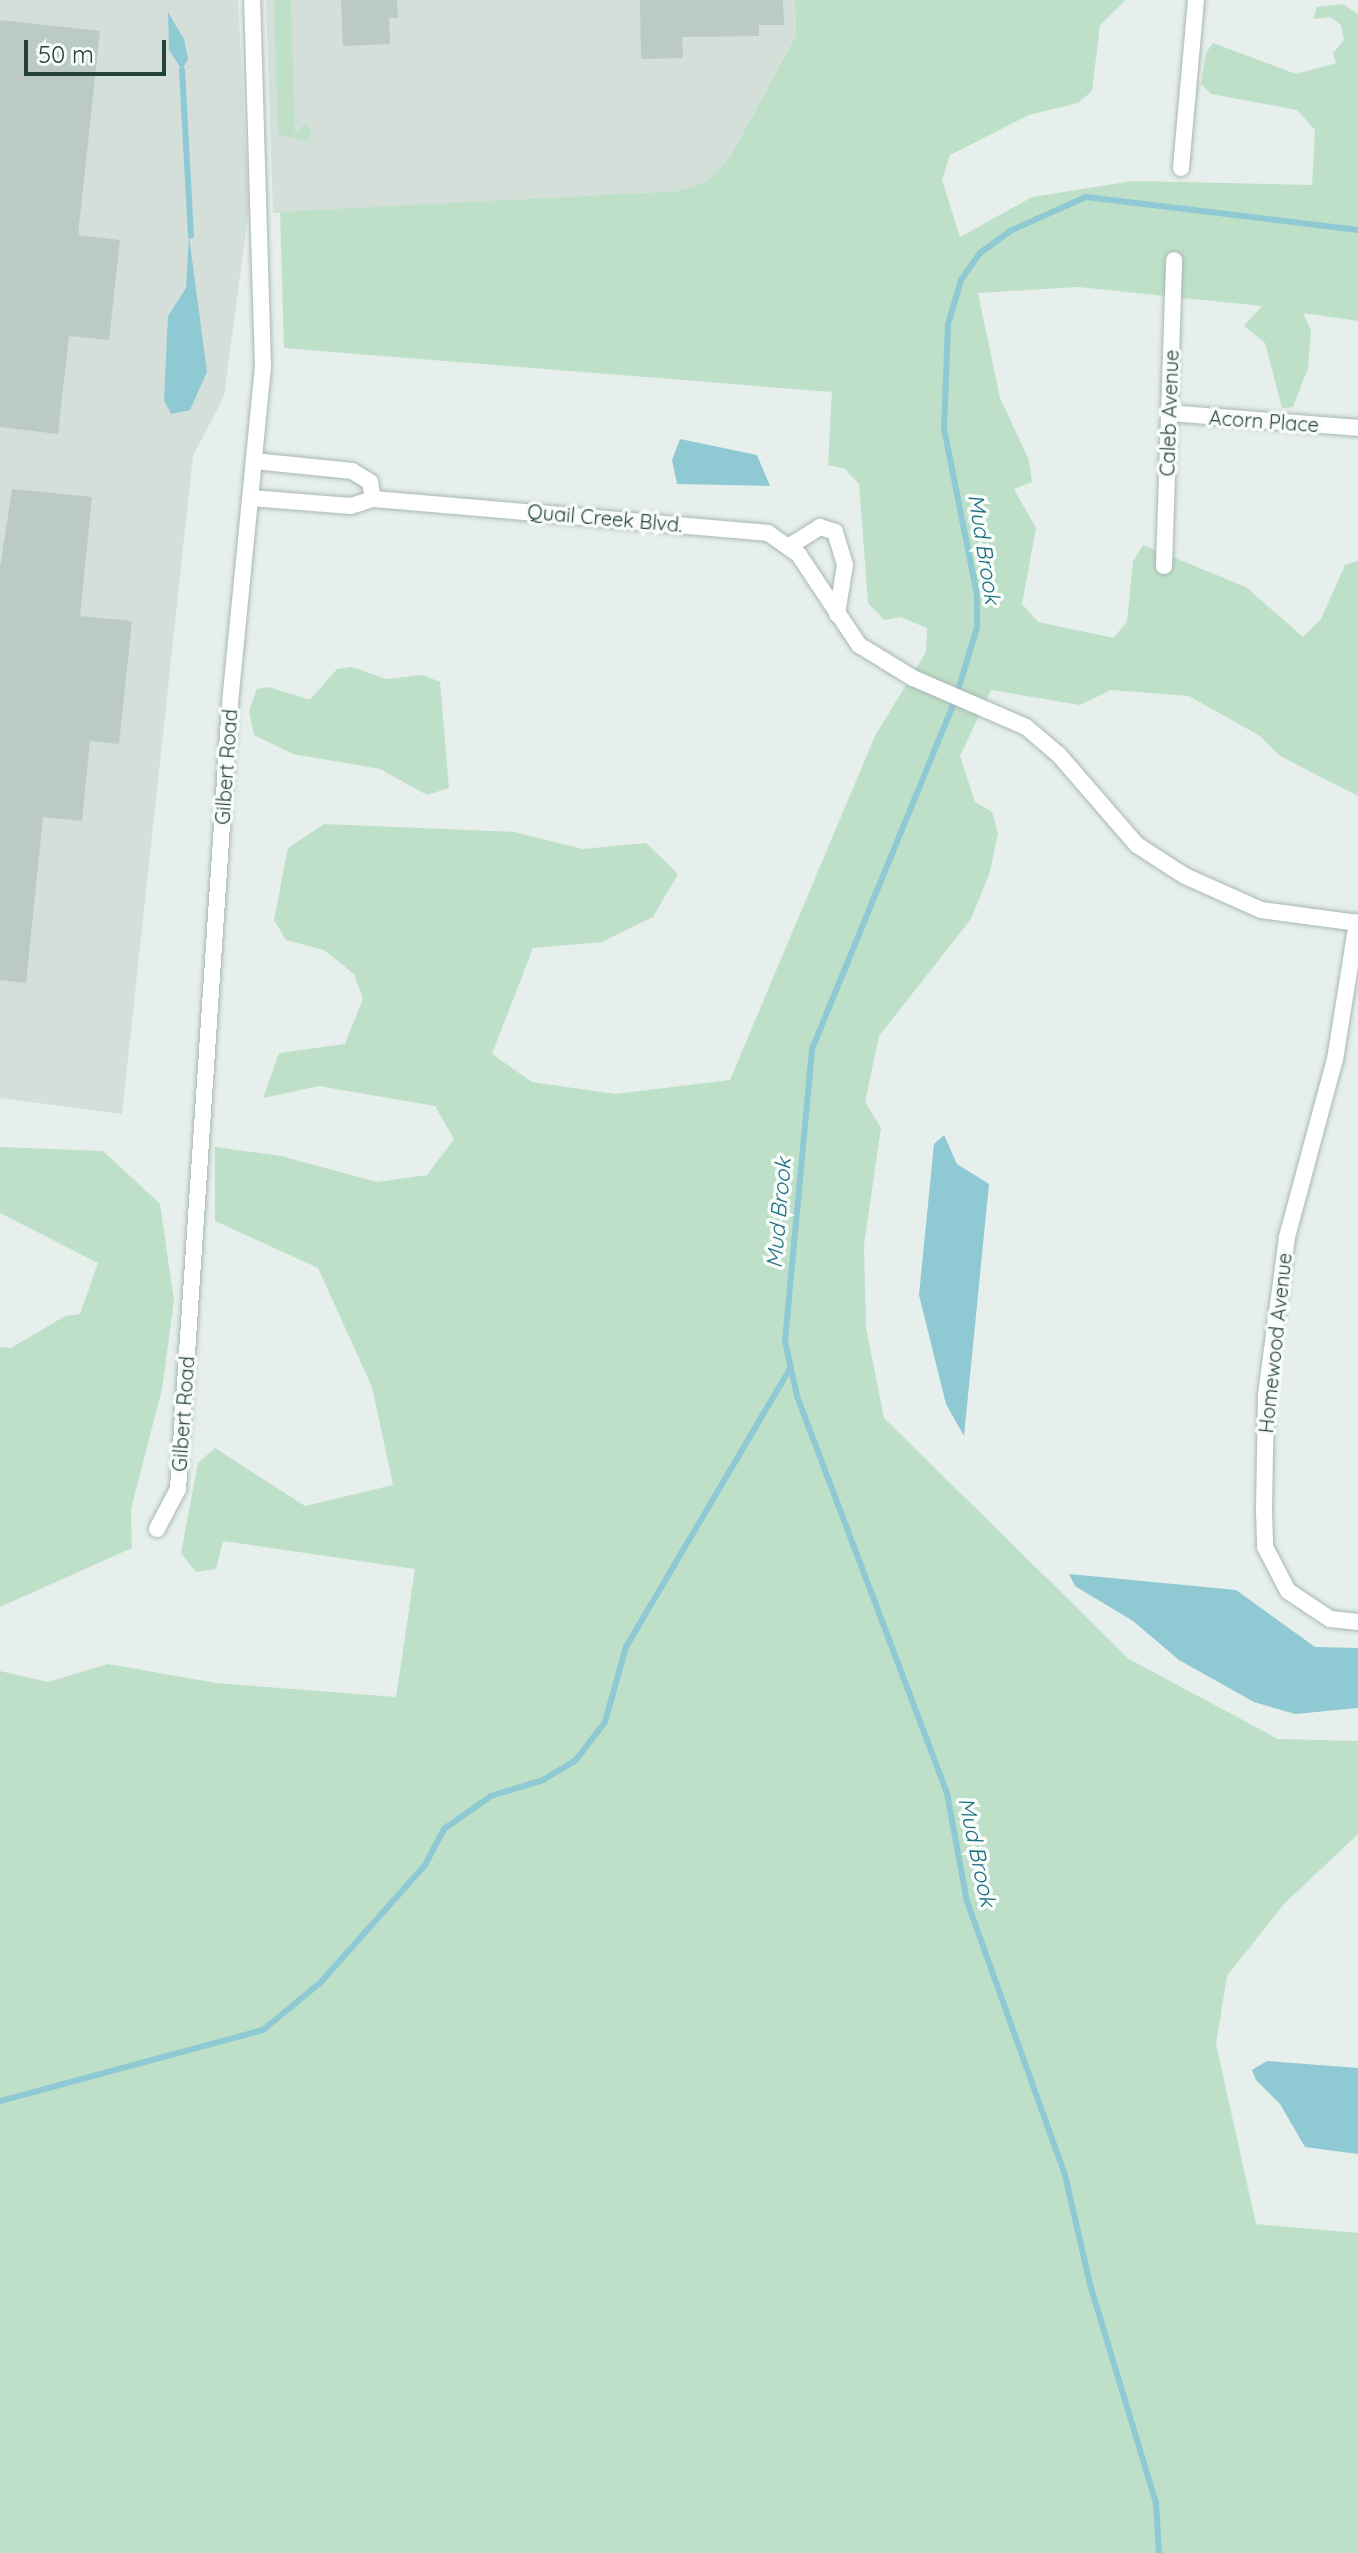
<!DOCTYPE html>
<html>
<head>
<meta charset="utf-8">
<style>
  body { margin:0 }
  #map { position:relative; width:1358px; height:2553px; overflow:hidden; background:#e6efeb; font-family:Quicksand,sans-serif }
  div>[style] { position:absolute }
  .built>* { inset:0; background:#d4dfda }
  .green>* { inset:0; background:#bfe0c8 }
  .water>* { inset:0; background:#8ec9d4 }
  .stream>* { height:6px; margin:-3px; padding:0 3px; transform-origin:3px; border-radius:3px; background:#8ec9d4 }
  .building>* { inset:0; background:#bbcac4 }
  .roads { filter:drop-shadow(0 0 2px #a8b8b2) drop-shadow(0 0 2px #a8b8b2) }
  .street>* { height:16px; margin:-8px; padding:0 8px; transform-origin:8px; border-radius:8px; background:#fff }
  span { translate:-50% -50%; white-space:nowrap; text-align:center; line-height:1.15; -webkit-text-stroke:7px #f7fbf9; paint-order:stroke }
  .street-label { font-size:20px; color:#24423a }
  .water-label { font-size:22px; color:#1c6f80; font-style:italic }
  .scale { position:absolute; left:24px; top:40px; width:142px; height:36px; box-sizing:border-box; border:4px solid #24423a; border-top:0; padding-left:10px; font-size:24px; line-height:28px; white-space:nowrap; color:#24423a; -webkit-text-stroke:6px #f7fbf9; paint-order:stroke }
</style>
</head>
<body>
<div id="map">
  <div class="built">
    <div style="clip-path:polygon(0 0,238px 0,249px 209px,224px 396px,193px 456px,122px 1114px,0 1098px)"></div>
    <div style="clip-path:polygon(266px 0,795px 0,796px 34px,730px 157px,707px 182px,678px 191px,273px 213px)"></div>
  </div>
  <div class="green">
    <div style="clip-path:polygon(274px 0,291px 0,295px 133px,305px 124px,312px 129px,307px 142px,278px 134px)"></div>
    <div style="clip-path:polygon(795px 0,1126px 0,1100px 25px,1092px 91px,1078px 103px,1029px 115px,950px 155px,942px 180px,960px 237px,1032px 197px,1133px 181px,1312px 185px,1315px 130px,1297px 110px,1211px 94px,1201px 84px,1206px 53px,1213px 43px,1296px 74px,1336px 63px,1333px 53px,1344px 40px,1341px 25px,1330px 17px,1313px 19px,1317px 7px,1343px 4px,1358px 14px,1358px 321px,1303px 313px,1311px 331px,1308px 368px,1293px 407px,1282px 408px,1265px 343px,1244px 326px,1262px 306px,1078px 287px,978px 293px,1000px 398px,1029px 460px,1032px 482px,1014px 489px,1036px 528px,1022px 604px,1038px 622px,1114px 638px,1127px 621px,1133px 561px,1143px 545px,1246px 587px,1303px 637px,1321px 619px,1345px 565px,1358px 561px,1358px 796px,1280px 756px,1260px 736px,1189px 696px,1111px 690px,1080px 705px,991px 690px,960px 756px,975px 802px,992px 812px,998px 833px,990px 872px,971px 919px,879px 1036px,865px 1102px,881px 1128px,864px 1245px,866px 1327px,884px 1418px,1129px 1659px,1278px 1739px,1358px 1741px,1358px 1834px,1284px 1904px,1227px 1976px,1216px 2044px,1256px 2224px,1358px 2233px,1358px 2553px,0 2553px,0 1671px,48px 1682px,108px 1664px,216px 1683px,396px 1697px,415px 1569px,223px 1541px,216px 1569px,196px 1572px,181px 1553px,198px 1463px,215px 1448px,305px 1506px,393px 1485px,372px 1387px,318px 1268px,215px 1221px,215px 1147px,281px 1156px,377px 1182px,427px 1175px,454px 1139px,435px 1106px,319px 1086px,263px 1098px,279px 1053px,345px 1044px,363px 999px,354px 974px,324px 950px,286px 940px,274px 920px,288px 848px,324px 824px,514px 832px,583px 849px,646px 843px,678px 874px,653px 917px,602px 942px,533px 948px,492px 1054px,532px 1082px,615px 1094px,730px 1080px,875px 736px,926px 652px,927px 628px,900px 617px,884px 620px,868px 603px,859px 484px,845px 469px,828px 465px,832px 392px,284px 348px,280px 212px,678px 191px,707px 182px,730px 157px,796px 35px)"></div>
    <div style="clip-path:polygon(352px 667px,386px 679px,423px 675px,440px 682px,449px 788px,427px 795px,380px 769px,293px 754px,254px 735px,249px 711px,257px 689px,269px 687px,310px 700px,337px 669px)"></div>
    <div style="clip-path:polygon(0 1147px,103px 1151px,160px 1204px,174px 1301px,162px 1389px,131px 1509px,132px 1548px,0 1607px,0 1347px,11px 1348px,65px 1316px,80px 1314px,98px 1263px,0 1213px)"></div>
  </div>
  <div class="water">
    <div style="clip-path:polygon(168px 12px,184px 39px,188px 59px,182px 70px,169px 50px)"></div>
    <div style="clip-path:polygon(189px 236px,207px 372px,190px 410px,171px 414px,164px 400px,168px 316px,186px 288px)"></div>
    <div style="clip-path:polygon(680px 439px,757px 455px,770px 486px,677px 484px,672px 460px)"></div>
    <div style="clip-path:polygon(944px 1135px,957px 1164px,989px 1184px,964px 1436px,946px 1404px,919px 1295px,934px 1144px)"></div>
    <div style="clip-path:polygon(1069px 1574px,1236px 1590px,1315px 1647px,1358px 1648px,1358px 1708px,1295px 1714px,1254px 1702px,1179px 1660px,1133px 1621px,1075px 1586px)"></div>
    <div style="clip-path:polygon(1267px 2061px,1358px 2068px,1358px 2154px,1305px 2147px,1280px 2104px,1256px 2080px,1252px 2070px)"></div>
  </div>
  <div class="stream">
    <div style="left:182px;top:70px;width:166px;rotate:86.9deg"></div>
    <div style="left:0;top:2101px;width:272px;rotate:-15.1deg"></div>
    <div style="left:263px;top:2030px;width:74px;rotate:-39.5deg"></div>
    <div style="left:320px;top:1983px;width:158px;rotate:-48.3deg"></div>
    <div style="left:425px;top:1865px;width:41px;rotate:-62.2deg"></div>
    <div style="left:444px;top:1829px;width:57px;rotate:-35.1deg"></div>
    <div style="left:491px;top:1796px;width:54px;rotate:-17.1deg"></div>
    <div style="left:543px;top:1780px;width:37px;rotate:-31deg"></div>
    <div style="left:575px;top:1761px;width:49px;rotate:-52.4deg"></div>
    <div style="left:605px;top:1722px;width:78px;rotate:-74.4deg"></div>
    <div style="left:626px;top:1647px;width:325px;rotate:-59.5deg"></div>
    <div style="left:1159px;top:2553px;width:50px;rotate:-93.4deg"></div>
    <div style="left:1156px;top:2503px;width:229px;rotate:-106.8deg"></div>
    <div style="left:1090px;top:2284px;width:112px;rotate:-102.9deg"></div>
    <div style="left:1065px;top:2175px;width:290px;rotate:-109.7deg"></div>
    <div style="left:967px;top:1902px;width:111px;rotate:-100.4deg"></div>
    <div style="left:947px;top:1793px;width:424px;rotate:-110.7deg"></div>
    <div style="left:797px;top:1396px;width:56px;rotate:-102.3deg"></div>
    <div style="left:785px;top:1341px;width:293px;rotate:-84.7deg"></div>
    <div style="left:812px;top:1049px;width:374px;rotate:-67.7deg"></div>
    <div style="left:954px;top:703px;width:78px;rotate:-73deg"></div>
    <div style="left:977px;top:628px;width:33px;rotate:-90deg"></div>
    <div style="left:977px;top:595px;width:169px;rotate:-101.2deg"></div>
    <div style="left:944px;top:429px;width:105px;rotate:-87.8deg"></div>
    <div style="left:948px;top:324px;width:46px;rotate:-73.5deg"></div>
    <div style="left:961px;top:280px;width:33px;rotate:-55deg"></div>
    <div style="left:980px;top:253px;width:37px;rotate:-36deg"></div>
    <div style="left:1010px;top:231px;width:83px;rotate:-24.1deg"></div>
    <div style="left:1086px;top:197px;width:274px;rotate:6.9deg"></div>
  </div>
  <div class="building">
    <div style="clip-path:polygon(341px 0,397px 0,398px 18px,389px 18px,390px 44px,343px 46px)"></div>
    <div style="clip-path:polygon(640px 0,783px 0,784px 25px,759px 25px,759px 36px,682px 37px,683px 58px,641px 59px)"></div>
    <div style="clip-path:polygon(0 20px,100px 31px,78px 235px,120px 240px,109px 340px,69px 336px,58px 434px,0 427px)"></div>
    <div style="clip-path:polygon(12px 489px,92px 497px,80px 616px,132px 621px,119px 744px,90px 741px,82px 821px,43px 817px,26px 983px,0 980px,0 568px)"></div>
  </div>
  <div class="roads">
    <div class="street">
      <div style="left:1181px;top:168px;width:169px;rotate:-84.9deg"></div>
      <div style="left:1169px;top:413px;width:190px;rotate:4.5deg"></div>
      <div style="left:254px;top:461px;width:99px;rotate:5.8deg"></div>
      <div style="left:352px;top:471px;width:21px;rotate:31deg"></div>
      <div style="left:370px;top:482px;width:17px;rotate:80deg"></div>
      <div style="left:251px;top:498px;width:100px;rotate:4.6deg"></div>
      <div style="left:351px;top:506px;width:23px;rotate:-18deg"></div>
      <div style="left:373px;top:499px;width:396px;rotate:4.9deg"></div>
      <div style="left:768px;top:533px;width:38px;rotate:35deg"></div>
      <div style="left:799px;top:555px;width:108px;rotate:56.3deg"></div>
      <div style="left:859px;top:645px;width:63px;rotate:31.4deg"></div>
      <div style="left:913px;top:678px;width:123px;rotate:23.4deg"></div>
      <div style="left:1026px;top:727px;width:43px;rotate:40.3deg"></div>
      <div style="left:1059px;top:755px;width:119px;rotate:49.1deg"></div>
      <div style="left:1137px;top:845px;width:57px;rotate:32.9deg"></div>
      <div style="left:1185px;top:876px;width:83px;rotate:24.1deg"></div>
      <div style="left:1261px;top:910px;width:98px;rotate:7.6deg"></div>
      <div style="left:788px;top:547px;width:38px;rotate:-32deg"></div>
      <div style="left:820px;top:527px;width:16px;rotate:18deg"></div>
      <div style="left:835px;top:532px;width:34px;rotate:73deg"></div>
      <div style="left:845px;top:565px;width:50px;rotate:99.3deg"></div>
      <div style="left:1164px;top:566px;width:306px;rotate:-88.1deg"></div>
      <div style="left:1357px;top:922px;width:139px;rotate:99.1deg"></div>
      <div style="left:1335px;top:1059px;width:184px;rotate:105.1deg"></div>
      <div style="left:1287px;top:1237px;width:159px;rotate:97.6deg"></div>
      <div style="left:1266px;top:1395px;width:117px;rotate:91deg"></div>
      <div style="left:1264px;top:1512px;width:35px;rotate:88deg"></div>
      <div style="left:1265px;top:1547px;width:50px;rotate:62.4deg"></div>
      <div style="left:1288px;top:1591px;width:50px;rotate:33.7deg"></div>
      <div style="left:1330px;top:1619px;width:28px;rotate:6deg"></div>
      <div style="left:157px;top:1529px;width:45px;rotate:-62.3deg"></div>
      <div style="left:178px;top:1489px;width:788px;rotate:-86.21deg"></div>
      <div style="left:230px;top:703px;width:338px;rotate:-84.4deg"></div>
      <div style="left:263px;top:367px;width:367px;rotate:-91.7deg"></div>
    </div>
  </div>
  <div class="street-label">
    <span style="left:1169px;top:413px;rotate:-88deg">Caleb Avenue</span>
    <span style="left:1264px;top:421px;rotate:4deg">Acorn Place</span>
    <span style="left:605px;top:518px;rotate:5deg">Quail Creek Blvd.</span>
    <span style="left:226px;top:767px;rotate:-86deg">Gilbert Road</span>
    <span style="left:1275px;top:1343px;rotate:-84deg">Homewood Avenue</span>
    <span style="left:183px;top:1414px;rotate:-86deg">Gilbert Road</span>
  </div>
  <div class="water-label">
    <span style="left:984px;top:549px;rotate:81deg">Mud Brook</span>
    <span style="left:779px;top:1213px;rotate:-85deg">Mud Brook</span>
    <span style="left:977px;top:1852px;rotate:78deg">Mud Brook</span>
  </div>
  <div class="scale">50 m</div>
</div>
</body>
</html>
